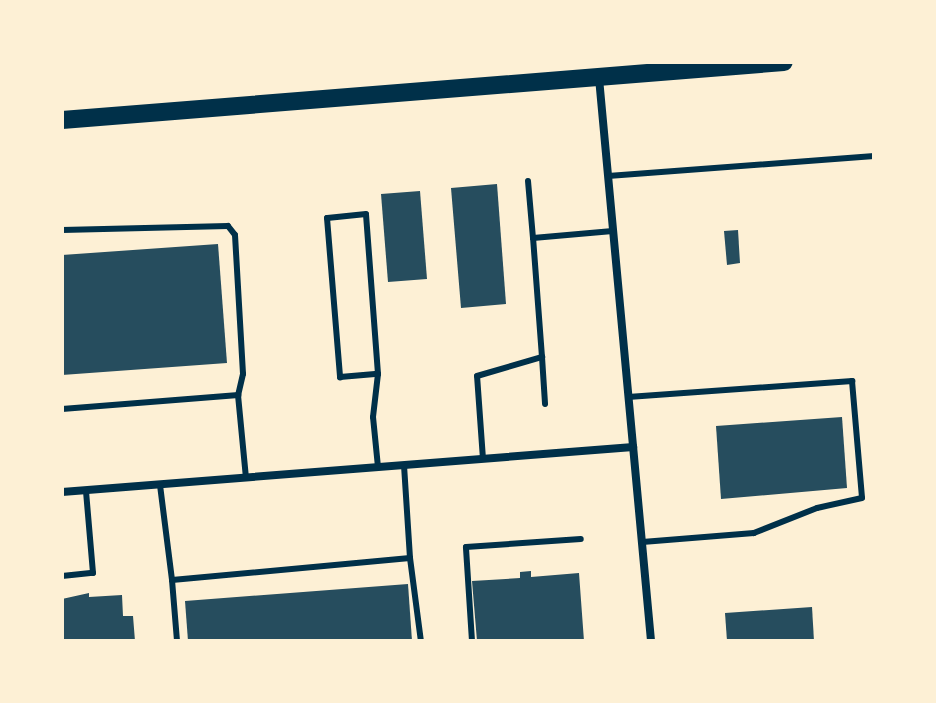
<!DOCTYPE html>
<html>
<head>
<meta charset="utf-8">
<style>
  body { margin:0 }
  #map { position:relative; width:936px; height:703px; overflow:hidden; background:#fdf0d5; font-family:"PT Sans",sans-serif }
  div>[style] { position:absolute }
  .building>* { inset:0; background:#264d5e }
  .service>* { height:6px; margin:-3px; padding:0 3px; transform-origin:3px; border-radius:3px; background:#003049 }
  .minor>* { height:8px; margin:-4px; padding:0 4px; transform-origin:4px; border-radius:4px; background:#003049 }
  .trunk>* { height:18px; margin:-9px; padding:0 9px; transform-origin:9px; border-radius:9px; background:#003049 }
  span { translate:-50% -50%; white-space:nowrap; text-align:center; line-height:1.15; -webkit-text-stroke:7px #fdf0d5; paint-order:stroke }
  .frame { position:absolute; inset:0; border:64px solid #fdf0d5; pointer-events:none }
</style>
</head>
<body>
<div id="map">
  <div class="building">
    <div style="clip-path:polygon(497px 184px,506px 304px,461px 308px,451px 188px)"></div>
    <div style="clip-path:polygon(420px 191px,427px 279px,388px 282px,381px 194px)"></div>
    <div style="clip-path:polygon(738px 230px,740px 263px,727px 265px,724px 231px)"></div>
    <div style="clip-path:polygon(218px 244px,227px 363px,62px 375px,62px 255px)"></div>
    <div style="clip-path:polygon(842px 417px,847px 488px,721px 499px,716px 426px)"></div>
    <div style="clip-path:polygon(531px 571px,531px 577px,579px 573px,584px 641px,477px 641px,472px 581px,520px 578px,520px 572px)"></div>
    <div style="clip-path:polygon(408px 584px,412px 641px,188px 641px,185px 601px)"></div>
    <div style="clip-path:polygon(89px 593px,89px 597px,122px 595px,123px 616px,133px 616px,135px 641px,62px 641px,62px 599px)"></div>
    <div style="clip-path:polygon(812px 607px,814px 641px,727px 641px,725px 613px)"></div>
  </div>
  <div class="service">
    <div style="left:608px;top:176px;width:267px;rotate:-4.3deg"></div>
    <div style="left:528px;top:181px;width:57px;rotate:85deg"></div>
    <div style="left:62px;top:230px;width:166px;rotate:-1.4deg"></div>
    <div style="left:228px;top:226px;width:11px;rotate:52deg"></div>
    <div style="left:235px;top:235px;width:139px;rotate:86.7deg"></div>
    <div style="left:243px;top:374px;width:22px;rotate:103deg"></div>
    <div style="left:542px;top:357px;width:47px;rotate:86.3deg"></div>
    <div style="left:628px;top:397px;width:225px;rotate:-4.1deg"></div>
    <div style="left:852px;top:381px;width:117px;rotate:85.1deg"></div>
    <div style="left:862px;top:498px;width:46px;rotate:167.5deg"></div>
    <div style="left:817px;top:508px;width:68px;rotate:158.4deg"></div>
    <div style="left:754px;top:533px;width:112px;rotate:175.4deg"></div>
    <div style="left:62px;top:409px;width:177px;rotate:-4.5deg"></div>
    <div style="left:238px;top:395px;width:83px;rotate:84.5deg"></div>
    <div style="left:483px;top:459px;width:83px;rotate:-94.1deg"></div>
    <div style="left:477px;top:376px;width:68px;rotate:-16.3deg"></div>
    <div style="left:542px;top:357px;width:119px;rotate:-94.3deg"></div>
    <div style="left:533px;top:238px;width:80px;rotate:-5deg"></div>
    <div style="left:378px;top:467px;width:50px;rotate:-95.7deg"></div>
    <div style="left:373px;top:417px;width:43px;rotate:-83.4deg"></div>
    <div style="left:378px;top:374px;width:160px;rotate:-94.3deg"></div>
    <div style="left:366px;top:214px;width:39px;rotate:174deg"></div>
    <div style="left:327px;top:218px;width:160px;rotate:85.3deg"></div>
    <div style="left:340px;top:377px;width:38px;rotate:-5deg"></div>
    <div style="left:160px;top:485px;width:96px;rotate:82.8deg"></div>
    <div style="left:172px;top:580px;width:239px;rotate:-5.3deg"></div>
    <div style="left:410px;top:558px;width:93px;rotate:-93.7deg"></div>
    <div style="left:410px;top:558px;width:84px;rotate:82.5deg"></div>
    <div style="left:62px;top:576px;width:31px;rotate:-6deg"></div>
    <div style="left:93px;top:573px;width:82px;rotate:-94.9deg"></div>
    <div style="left:172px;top:580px;width:61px;rotate:85.3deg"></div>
    <div style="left:472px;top:641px;width:94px;rotate:-93.7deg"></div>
    <div style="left:466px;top:547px;width:115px;rotate:-4deg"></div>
  </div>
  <div class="minor">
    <div style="left:599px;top:78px;width:565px;rotate:84.72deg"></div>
    <div style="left:62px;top:492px;width:573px;rotate:-4.51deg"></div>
  </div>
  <div class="trunk">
    <div style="left:62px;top:120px;width:724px;rotate:-4.59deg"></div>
  </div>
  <div class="frame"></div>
</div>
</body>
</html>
